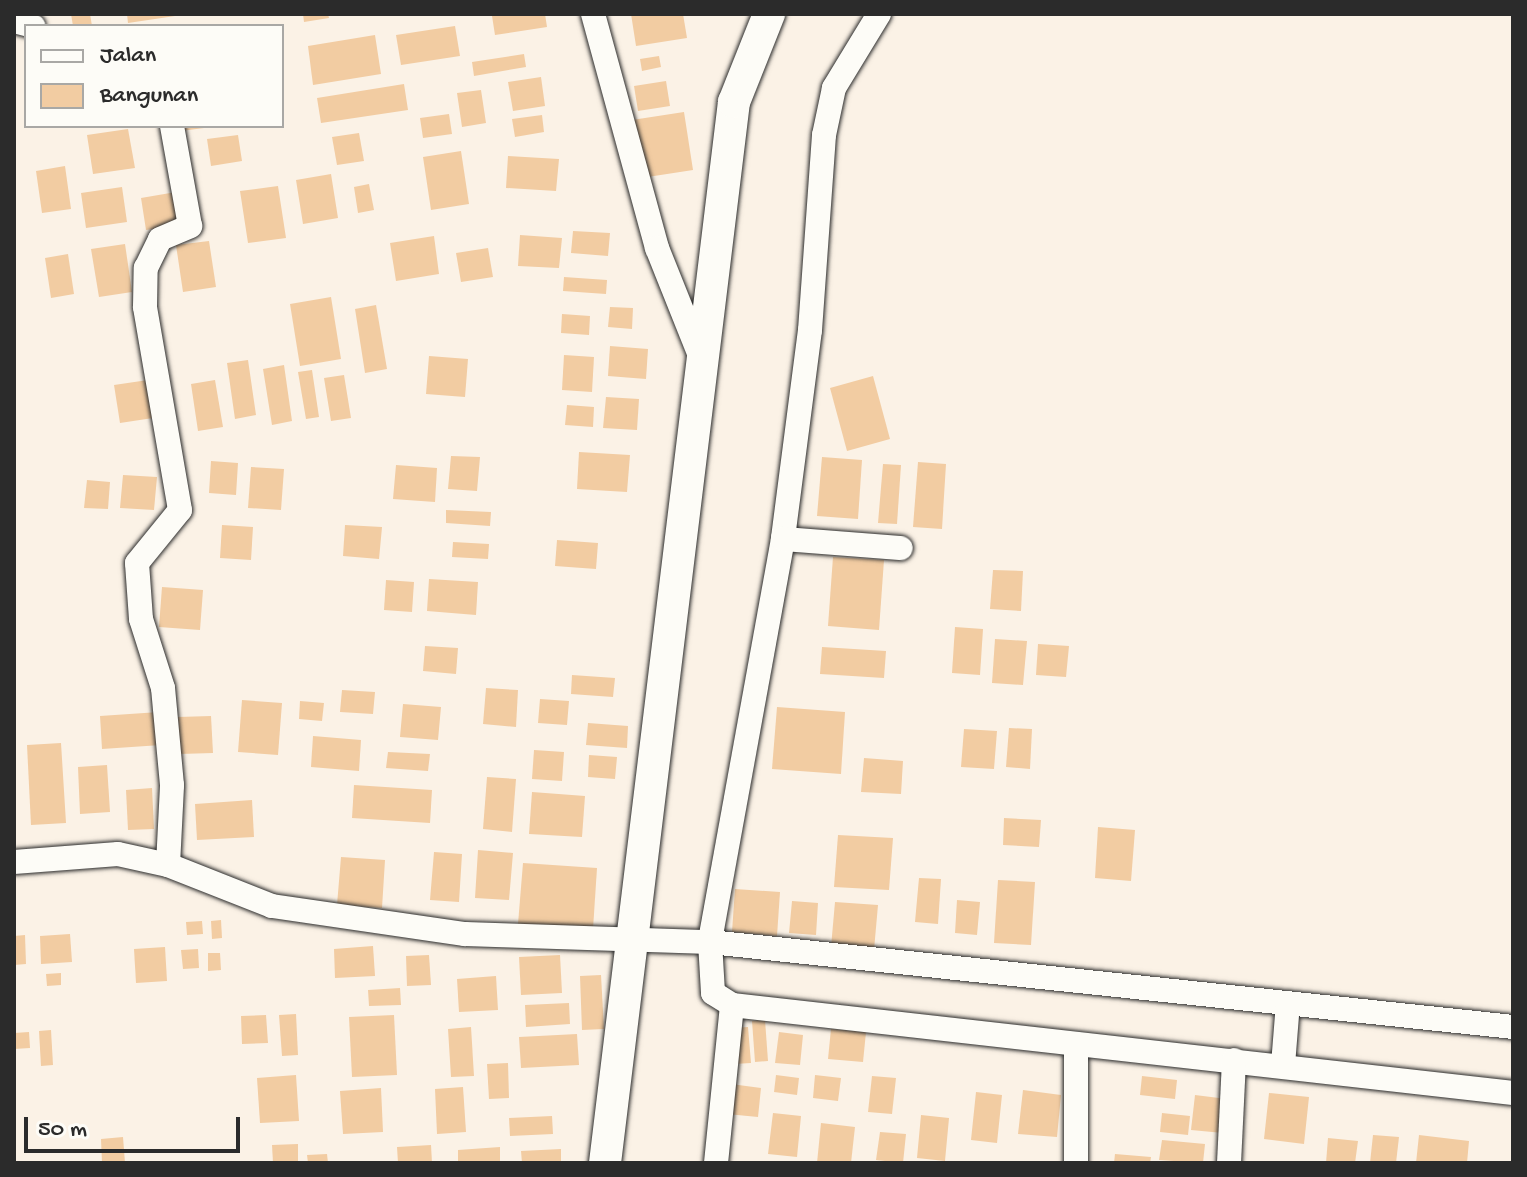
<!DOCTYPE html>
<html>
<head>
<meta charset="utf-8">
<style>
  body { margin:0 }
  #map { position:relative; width:1527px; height:1177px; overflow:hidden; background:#fbf2e6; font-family:"Gochi Hand",sans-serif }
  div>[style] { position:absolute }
  .building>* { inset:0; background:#f2cca2 }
  .roads { filter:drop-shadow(0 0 2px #2b2b2b) drop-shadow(0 0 2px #2b2b2b) }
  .street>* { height:24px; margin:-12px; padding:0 12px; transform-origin:12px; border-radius:12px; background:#fdfcf7 }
  .secondary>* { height:32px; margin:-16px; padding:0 16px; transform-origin:16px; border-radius:16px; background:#fdfcf7 }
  span { translate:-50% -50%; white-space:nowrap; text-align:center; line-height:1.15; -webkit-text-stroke:8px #fdfcf7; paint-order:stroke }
  .frame { position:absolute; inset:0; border:16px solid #2b2b2b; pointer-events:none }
  .legend { position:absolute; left:24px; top:24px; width:260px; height:104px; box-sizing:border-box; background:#fdfcf7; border:2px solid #a9a8a5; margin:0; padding:10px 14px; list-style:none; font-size:24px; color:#2b2b2b }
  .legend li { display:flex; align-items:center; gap:16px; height:40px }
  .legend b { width:40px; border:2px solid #a9a8a5 }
  .scale { position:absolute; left:24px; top:1117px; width:216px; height:36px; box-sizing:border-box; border:4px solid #2b2b2b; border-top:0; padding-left:10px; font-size:24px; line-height:28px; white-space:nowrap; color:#2b2b2b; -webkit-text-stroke:6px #fdfcf7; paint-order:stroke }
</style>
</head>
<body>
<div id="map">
  <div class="building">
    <div style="clip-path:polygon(71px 14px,90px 14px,92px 26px,73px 26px)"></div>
    <div style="clip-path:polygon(127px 14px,175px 14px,175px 16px,128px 23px)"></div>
    <div style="clip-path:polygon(303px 14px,328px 14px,329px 18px,304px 22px)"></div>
    <div style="clip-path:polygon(545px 14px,547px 27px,495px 35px,492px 16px)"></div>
    <div style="clip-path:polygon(631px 14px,683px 14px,687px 38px,636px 46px)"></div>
    <div style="clip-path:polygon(455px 26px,460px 56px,401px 65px,396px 35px)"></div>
    <div style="clip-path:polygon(375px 35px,381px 74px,313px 85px,308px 46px)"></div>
    <div style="clip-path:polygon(524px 54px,526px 67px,474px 76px,472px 62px)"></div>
    <div style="clip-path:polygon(659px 56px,661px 67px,642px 71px,640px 59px)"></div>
    <div style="clip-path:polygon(541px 77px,545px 106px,513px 111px,508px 82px)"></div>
    <div style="clip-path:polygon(666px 81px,670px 106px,638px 111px,634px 86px)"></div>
    <div style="clip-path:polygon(404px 84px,408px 110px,321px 123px,317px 98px)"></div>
    <div style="clip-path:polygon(481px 90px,486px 123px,462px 127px,457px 93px)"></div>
    <div style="clip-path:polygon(684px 112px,693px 170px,641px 178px,632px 120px)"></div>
    <div style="clip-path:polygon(449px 114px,452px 134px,423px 138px,420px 118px)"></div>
    <div style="clip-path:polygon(542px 115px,544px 132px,515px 137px,512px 119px)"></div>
    <div style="clip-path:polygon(180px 126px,204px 126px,204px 128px,181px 131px)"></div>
    <div style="clip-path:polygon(128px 129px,135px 168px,93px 174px,87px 135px)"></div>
    <div style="clip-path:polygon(359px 133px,364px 161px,337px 165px,332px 137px)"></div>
    <div style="clip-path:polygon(238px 135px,242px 161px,211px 166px,207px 139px)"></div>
    <div style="clip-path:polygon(461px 151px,469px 204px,431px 210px,423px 157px)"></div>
    <div style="clip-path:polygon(508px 156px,559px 159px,556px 191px,506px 188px)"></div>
    <div style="clip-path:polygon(65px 166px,71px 209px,42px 213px,36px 171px)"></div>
    <div style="clip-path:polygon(331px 174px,338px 218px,303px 224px,296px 180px)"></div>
    <div style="clip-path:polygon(369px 184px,374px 210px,358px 213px,354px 187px)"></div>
    <div style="clip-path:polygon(278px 186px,286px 238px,248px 243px,240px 191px)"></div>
    <div style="clip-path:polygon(122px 187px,127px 222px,86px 228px,81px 193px)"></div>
    <div style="clip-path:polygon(176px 192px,181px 225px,146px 230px,141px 198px)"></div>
    <div style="clip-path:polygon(573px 231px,610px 233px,608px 256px,571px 253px)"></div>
    <div style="clip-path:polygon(520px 235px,562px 238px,559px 268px,518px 266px)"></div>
    <div style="clip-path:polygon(434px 236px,439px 274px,396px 281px,390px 243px)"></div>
    <div style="clip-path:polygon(209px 241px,216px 287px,183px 292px,176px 245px)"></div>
    <div style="clip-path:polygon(125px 244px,132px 292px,99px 297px,91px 249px)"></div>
    <div style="clip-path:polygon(488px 248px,493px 277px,461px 282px,456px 253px)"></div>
    <div style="clip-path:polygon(68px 254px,74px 294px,51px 298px,45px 258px)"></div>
    <div style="clip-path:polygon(564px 277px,607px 280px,606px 294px,563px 291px)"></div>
    <div style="clip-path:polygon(331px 297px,341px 359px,300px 366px,290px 304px)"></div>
    <div style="clip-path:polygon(376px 305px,387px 369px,365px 373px,355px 309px)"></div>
    <div style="clip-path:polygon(610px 307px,633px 308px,632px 329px,608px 327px)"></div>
    <div style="clip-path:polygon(562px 314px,590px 316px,589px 335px,561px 333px)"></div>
    <div style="clip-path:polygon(610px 346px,648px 349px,646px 379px,608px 376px)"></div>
    <div style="clip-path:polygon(564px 355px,594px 357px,592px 392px,562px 390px)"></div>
    <div style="clip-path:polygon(429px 356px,468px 359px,465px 397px,426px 394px)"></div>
    <div style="clip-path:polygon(248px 360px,256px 415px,235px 419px,227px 363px)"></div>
    <div style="clip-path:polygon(284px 365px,292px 421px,272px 425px,263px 369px)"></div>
    <div style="clip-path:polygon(312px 370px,319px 417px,306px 419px,298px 372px)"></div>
    <div style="clip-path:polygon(344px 375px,351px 418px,331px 421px,324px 378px)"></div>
    <div style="clip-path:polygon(873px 376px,890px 439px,847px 451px,830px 388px)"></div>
    <div style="clip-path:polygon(148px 380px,153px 418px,120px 423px,114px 385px)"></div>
    <div style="clip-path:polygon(215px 380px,223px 427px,198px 431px,191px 384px)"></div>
    <div style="clip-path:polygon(606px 397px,639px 399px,637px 430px,603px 428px)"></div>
    <div style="clip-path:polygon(567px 405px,594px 407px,593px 427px,565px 425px)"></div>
    <div style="clip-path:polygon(579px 452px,630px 455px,627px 492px,577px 489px)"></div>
    <div style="clip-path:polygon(451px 456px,480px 457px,477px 491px,448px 489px)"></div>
    <div style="clip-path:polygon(822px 457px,862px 460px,858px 519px,817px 516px)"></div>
    <div style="clip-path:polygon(211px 461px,238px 463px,236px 495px,209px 493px)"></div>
    <div style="clip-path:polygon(918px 462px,946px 464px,942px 529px,913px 527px)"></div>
    <div style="clip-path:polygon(883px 464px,901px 465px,897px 524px,878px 523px)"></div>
    <div style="clip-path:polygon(396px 465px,437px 468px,435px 502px,393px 499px)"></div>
    <div style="clip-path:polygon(251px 467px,284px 469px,281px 510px,248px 508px)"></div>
    <div style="clip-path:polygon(123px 475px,157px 477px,154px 510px,120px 508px)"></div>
    <div style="clip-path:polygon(87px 480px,110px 482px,108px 509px,84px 508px)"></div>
    <div style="clip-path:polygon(446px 510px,491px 512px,490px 526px,446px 523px)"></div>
    <div style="clip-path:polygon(222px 525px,253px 527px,251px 560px,220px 558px)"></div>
    <div style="clip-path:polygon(345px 525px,382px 527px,379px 559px,343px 556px)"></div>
    <div style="clip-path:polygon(557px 540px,598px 543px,596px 569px,555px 566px)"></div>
    <div style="clip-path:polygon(453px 542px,489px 544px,488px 559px,452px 557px)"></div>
    <div style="clip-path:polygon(833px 557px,884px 560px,879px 630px,828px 626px)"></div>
    <div style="clip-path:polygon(993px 570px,1023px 571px,1021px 611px,990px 609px)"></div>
    <div style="clip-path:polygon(429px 579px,478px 582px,476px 615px,427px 611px)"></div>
    <div style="clip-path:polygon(386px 580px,414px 582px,412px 612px,384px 610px)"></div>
    <div style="clip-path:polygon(162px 587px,203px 590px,200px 630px,159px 627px)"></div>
    <div style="clip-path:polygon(955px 627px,983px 629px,980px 675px,952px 673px)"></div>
    <div style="clip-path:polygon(995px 639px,1027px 641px,1023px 685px,992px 683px)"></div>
    <div style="clip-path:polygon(1038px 644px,1069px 646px,1066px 677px,1036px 675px)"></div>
    <div style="clip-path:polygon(425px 646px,458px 648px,456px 674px,423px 671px)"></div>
    <div style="clip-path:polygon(822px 647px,886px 651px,884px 678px,820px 674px)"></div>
    <div style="clip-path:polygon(572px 675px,615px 678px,613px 697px,571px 694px)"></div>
    <div style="clip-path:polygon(486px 688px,518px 690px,516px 727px,483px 724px)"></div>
    <div style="clip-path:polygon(342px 690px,375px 692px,373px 714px,340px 712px)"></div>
    <div style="clip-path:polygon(540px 699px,569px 701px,567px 725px,538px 723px)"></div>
    <div style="clip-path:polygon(242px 700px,282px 703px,278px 755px,238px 752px)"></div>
    <div style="clip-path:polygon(300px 701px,324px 703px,322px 721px,299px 719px)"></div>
    <div style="clip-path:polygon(403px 704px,441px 707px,438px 740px,400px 737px)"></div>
    <div style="clip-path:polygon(777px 707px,845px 712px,841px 774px,772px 769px)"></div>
    <div style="clip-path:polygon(159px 712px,161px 745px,102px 749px,100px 716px)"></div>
    <div style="clip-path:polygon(211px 716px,213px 753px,180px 754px,178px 717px)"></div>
    <div style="clip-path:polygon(588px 723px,628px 726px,627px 748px,586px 745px)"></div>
    <div style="clip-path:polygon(1009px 728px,1032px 729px,1030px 769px,1006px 767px)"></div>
    <div style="clip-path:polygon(964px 729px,997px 731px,994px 769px,961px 767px)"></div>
    <div style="clip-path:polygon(313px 736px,361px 740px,359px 771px,311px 767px)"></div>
    <div style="clip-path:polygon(61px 743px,66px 823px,31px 825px,27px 745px)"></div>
    <div style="clip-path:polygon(534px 750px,564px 752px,562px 781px,532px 779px)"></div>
    <div style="clip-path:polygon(388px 752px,430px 754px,428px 771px,386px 768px)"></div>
    <div style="clip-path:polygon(589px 755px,617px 757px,615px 779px,588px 777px)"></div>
    <div style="clip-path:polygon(864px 758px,903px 761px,901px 794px,861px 792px)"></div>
    <div style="clip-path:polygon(107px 765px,110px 812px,80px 814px,78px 767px)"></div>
    <div style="clip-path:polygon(487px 777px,516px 779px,512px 832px,483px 829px)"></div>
    <div style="clip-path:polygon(354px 785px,432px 790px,430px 823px,352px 818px)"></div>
    <div style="clip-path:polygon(152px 788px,154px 829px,128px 830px,126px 790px)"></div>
    <div style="clip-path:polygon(532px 792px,585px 796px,582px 837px,529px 834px)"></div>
    <div style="clip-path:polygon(252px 800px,254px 837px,197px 840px,195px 804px)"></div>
    <div style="clip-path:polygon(1004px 818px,1041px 820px,1039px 847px,1003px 845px)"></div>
    <div style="clip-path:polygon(1098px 827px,1135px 830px,1131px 881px,1095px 878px)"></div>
    <div style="clip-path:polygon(838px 835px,893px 838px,889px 890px,834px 887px)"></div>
    <div style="clip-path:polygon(478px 850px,513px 853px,509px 900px,475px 898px)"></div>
    <div style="clip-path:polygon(434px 852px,462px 854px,459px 902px,430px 900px)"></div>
    <div style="clip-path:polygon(341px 857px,385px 860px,382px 908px,337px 905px)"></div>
    <div style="clip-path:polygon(523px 863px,597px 868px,593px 929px,518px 924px)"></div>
    <div style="clip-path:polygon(919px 878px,941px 879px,938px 924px,915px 922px)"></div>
    <div style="clip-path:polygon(998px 880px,1035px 882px,1031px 945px,994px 943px)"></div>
    <div style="clip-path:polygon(735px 889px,780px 892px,777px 936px,732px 932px)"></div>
    <div style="clip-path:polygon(957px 900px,980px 902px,977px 935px,955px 933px)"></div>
    <div style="clip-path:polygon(792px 901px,818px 903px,816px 935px,789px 933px)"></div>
    <div style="clip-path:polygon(835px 902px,878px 905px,874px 950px,831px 947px)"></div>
    <div style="clip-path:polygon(221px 920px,222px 938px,212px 939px,211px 921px)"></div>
    <div style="clip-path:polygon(202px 921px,203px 934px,187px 935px,186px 922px)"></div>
    <div style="clip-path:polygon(70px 934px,72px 962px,41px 964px,40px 936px)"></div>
    <div style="clip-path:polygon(25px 935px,26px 964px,14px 965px,14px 936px)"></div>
    <div style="clip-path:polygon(373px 946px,375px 976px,335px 978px,334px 949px)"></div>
    <div style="clip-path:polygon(165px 947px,167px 981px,136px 983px,134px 949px)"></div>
    <div style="clip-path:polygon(198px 949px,199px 968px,183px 969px,181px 950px)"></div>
    <div style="clip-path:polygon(208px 953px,220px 953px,221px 970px,208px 971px)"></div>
    <div style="clip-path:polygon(429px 955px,431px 985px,407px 986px,406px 956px)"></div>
    <div style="clip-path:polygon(560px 955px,562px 993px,521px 995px,519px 957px)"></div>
    <div style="clip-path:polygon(61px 973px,61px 985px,47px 986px,46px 974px)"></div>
    <div style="clip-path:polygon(601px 975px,604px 1029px,582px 1030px,580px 976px)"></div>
    <div style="clip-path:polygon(496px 976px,498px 1010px,459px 1012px,457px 979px)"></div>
    <div style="clip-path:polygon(400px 988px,401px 1005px,369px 1006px,368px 990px)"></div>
    <div style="clip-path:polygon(569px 1003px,570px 1024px,526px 1027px,525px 1005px)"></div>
    <div style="clip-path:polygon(296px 1014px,298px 1055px,282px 1056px,279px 1015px)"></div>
    <div style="clip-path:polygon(266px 1015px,268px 1043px,242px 1044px,241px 1016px)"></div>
    <div style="clip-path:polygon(394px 1015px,397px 1075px,352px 1077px,349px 1017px)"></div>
    <div style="clip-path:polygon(765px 1020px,768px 1061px,755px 1062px,752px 1021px)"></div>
    <div style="clip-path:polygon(471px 1027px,474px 1076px,451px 1077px,448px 1029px)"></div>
    <div style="clip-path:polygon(748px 1027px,751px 1063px,735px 1064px,732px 1028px)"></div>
    <div style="clip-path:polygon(831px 1029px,866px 1032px,863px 1062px,828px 1059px)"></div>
    <div style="clip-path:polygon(51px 1030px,53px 1065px,41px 1066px,39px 1031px)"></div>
    <div style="clip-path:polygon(29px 1032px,30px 1048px,14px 1049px,14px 1033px)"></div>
    <div style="clip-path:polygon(779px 1032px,803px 1035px,800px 1065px,775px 1063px)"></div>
    <div style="clip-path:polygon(577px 1034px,579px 1065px,521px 1068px,519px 1037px)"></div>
    <div style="clip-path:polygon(508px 1063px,509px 1098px,489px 1099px,487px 1064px)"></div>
    <div style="clip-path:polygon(296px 1075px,299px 1121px,260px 1123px,257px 1078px)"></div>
    <div style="clip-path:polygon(776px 1075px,799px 1078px,797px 1095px,774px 1092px)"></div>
    <div style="clip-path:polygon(815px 1075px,841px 1078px,838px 1101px,813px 1098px)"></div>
    <div style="clip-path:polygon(872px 1076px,896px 1078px,892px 1114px,868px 1112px)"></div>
    <div style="clip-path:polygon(1142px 1076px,1177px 1080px,1175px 1099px,1140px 1095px)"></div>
    <div style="clip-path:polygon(731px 1084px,761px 1088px,758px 1117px,727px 1114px)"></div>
    <div style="clip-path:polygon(463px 1087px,466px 1132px,437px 1134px,435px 1089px)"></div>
    <div style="clip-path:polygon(381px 1088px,383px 1132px,343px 1134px,340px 1091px)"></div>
    <div style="clip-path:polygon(1023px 1090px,1061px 1095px,1057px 1137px,1018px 1134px)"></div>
    <div style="clip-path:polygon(976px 1092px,1002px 1095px,997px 1143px,971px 1140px)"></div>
    <div style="clip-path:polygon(1269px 1093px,1309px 1097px,1304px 1144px,1264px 1139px)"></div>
    <div style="clip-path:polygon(1195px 1095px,1227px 1099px,1223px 1133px,1191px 1130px)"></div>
    <div style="clip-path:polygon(773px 1113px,801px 1116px,797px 1157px,768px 1154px)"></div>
    <div style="clip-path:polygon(1162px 1113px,1190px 1116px,1188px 1135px,1160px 1132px)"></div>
    <div style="clip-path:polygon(921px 1115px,949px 1118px,945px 1161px,917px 1158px)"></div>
    <div style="clip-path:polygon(552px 1116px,553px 1134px,510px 1136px,509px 1118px)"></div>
    <div style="clip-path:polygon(821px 1123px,855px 1127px,851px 1163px,817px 1163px)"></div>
    <div style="clip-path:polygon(880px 1132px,906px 1134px,903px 1163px,876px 1160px)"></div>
    <div style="clip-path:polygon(1373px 1135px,1399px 1137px,1396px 1163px,1370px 1163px)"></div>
    <div style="clip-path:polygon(1419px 1135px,1469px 1141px,1467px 1163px,1416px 1163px)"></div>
    <div style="clip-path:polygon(123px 1137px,125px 1163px,102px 1163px,101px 1139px)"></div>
    <div style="clip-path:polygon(1328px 1138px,1358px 1141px,1355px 1163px,1326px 1163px)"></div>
    <div style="clip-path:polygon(1162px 1140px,1205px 1144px,1203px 1163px,1159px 1160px)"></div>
    <div style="clip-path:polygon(298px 1144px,298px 1163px,273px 1163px,272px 1145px)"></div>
    <div style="clip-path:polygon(431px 1145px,432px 1163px,398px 1163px,397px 1147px)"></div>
    <div style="clip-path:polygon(500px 1147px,500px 1163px,458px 1163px,458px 1150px)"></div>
    <div style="clip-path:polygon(561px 1149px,561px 1163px,522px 1163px,521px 1151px)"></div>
    <div style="clip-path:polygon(327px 1154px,328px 1163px,308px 1163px,307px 1155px)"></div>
    <div style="clip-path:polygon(1115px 1154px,1151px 1157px,1150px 1163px,1114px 1163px)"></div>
  </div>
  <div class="roads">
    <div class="street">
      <div style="left:593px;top:14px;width:243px;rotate:74.7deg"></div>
      <div style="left:657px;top:248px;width:118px;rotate:68.2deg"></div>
      <div style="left:879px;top:14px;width:87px;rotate:121.3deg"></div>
      <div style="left:834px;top:88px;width:48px;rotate:102deg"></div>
      <div style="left:824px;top:135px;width:196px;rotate:94.1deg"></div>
      <div style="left:810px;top:330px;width:211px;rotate:97.4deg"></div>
      <div style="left:783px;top:539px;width:410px;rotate:100.3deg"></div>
      <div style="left:710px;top:942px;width:807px;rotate:6.04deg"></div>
      <div style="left:14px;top:21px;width:20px;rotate:15deg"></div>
      <div style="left:783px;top:539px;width:118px;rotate:4.4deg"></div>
      <div style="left:14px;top:862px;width:104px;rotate:-4.4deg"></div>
      <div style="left:118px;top:854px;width:51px;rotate:12.4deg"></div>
      <div style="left:168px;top:865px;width:112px;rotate:21.5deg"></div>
      <div style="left:272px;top:906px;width:195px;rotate:8.3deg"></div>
      <div style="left:465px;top:934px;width:245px;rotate:1.9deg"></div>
      <div style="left:710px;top:942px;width:51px;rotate:86.6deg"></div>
      <div style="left:713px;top:993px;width:22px;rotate:32deg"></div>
      <div style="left:732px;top:1005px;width:786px;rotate:6.43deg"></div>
      <div style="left:168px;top:865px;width:80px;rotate:-87.1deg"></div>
      <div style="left:172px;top:785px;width:97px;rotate:-95.3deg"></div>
      <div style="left:163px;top:688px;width:72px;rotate:-107.7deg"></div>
      <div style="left:141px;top:619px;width:56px;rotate:-94.1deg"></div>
      <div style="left:137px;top:563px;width:68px;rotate:-50.9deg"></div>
      <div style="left:180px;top:510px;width:206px;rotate:-99.8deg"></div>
      <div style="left:145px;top:307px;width:39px;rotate:-89deg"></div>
      <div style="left:146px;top:268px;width:32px;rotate:-64deg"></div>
      <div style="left:160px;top:239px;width:33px;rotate:-23deg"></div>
      <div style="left:190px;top:226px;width:102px;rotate:-100.2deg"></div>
      <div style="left:1076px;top:1044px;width:119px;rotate:90deg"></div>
      <div style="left:1283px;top:1065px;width:62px;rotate:-85.4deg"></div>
      <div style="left:716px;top:1163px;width:159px;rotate:-84.2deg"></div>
      <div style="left:1229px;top:1163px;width:103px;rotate:-87.2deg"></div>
    </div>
    <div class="secondary">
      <div style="left:605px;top:1163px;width:1069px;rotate:-83.07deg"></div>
      <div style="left:734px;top:102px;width:95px;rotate:-68.3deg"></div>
    </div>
  </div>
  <div class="frame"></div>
  <ul class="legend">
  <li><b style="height:10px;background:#fdfcf7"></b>Jalan</li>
  <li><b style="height:22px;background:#f2cca2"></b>Bangunan</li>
  </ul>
  <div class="scale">50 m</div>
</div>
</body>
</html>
